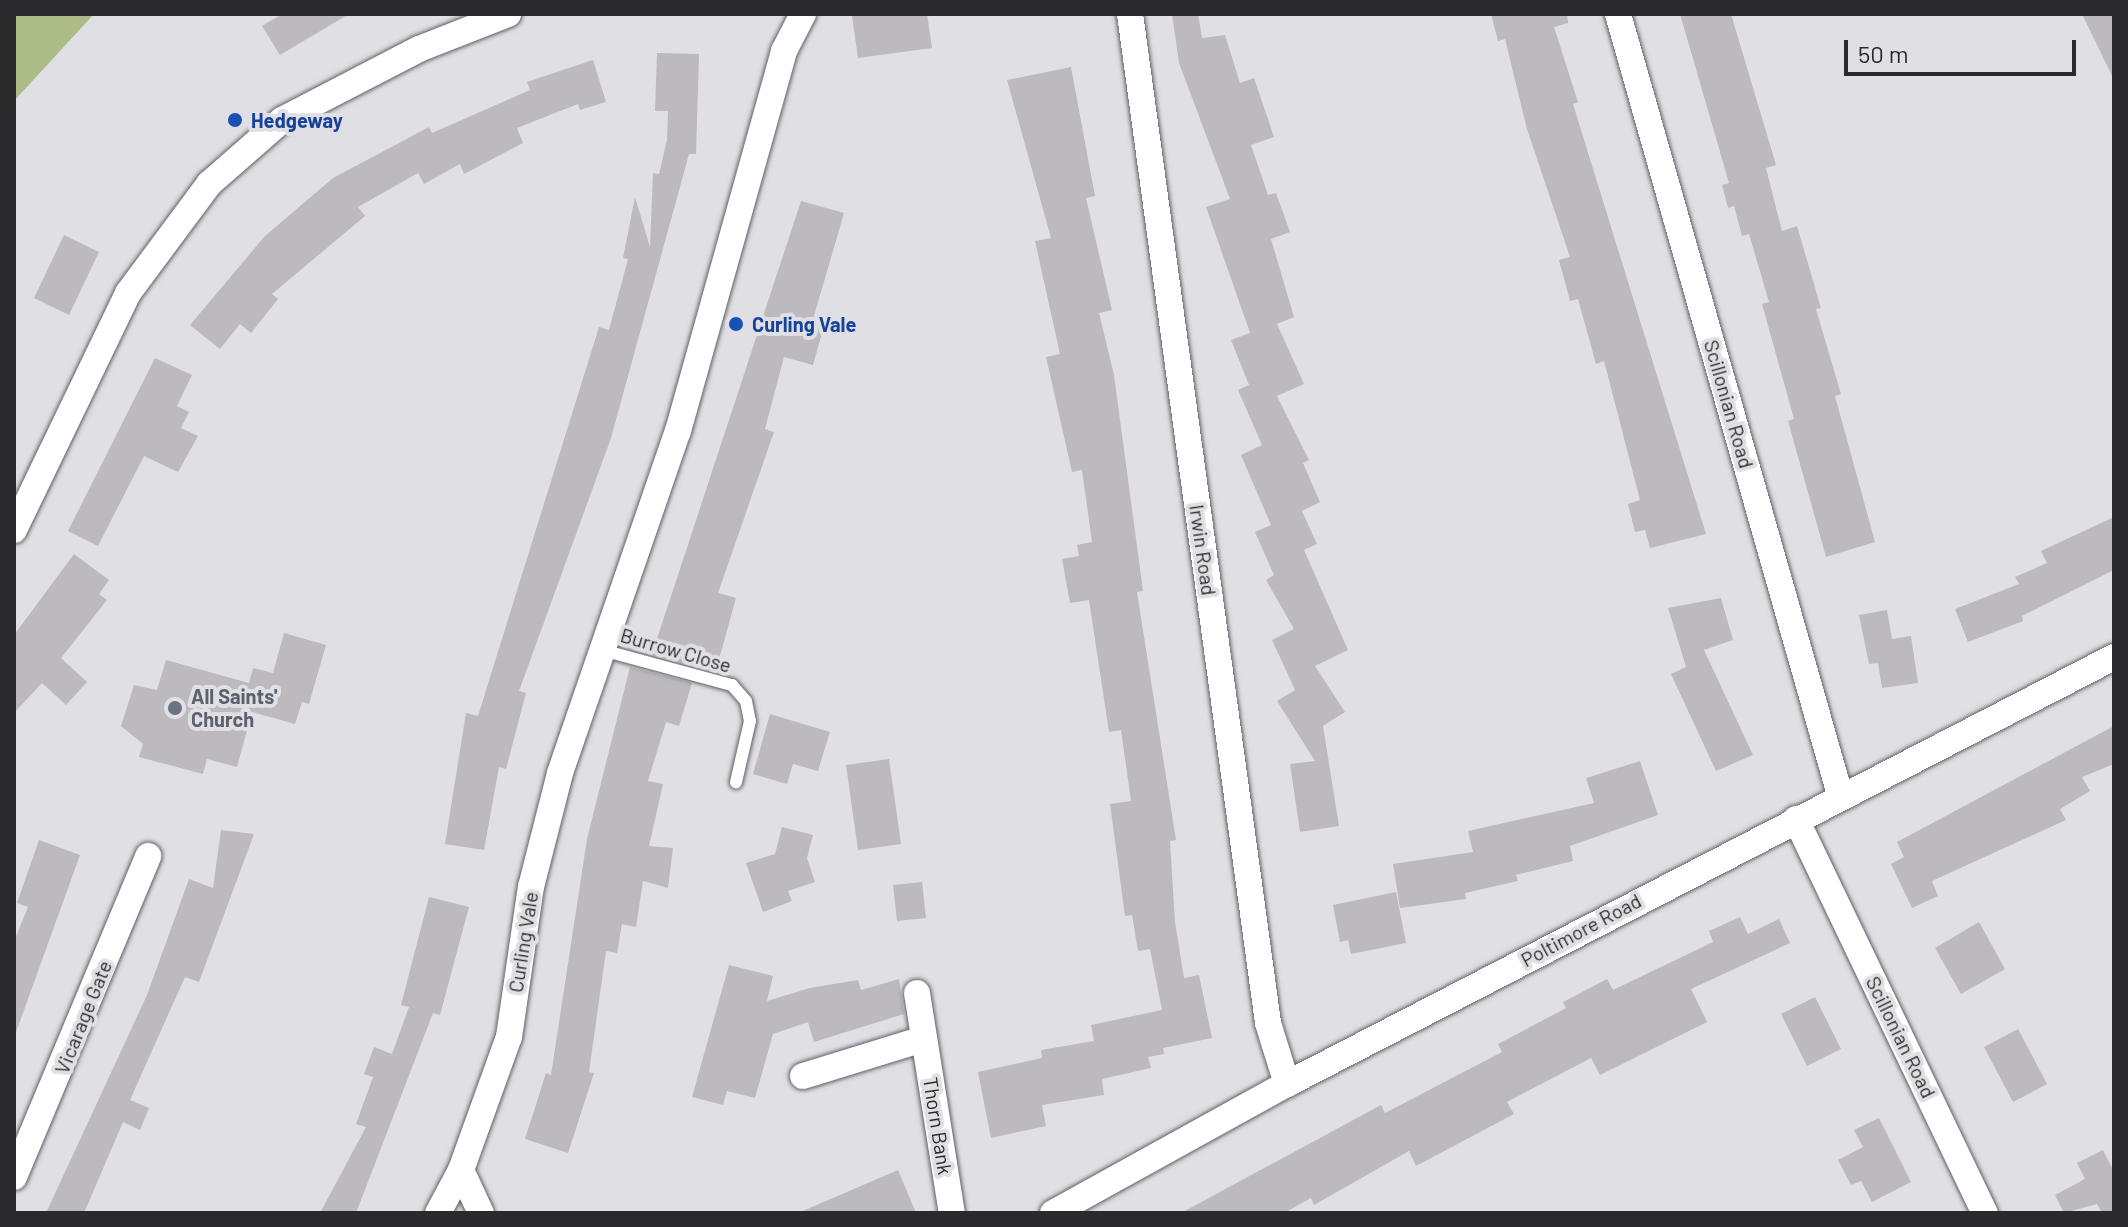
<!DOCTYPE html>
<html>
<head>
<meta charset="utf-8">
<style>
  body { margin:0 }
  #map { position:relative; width:2128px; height:1227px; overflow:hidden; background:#e0dfe4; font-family:Barlow,sans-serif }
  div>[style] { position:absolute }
  .green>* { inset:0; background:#adbc86 }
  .building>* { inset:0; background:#bcbabf }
  .roads { filter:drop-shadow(0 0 2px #616065) drop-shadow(0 0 2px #616065) }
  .service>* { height:12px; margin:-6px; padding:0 6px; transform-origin:6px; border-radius:6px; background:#fff }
  .minor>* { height:26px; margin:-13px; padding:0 13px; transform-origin:13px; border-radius:13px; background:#fff }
  .dots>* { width:22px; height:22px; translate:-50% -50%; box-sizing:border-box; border:4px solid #e0dfe4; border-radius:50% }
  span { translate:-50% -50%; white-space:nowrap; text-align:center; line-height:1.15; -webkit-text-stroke:8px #e0dfe4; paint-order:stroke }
  .transit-label { font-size:20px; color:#164399; font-weight:700 }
  .left { translate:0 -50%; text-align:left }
  .street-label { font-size:20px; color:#2a2a2c }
  .worship-label { font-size:20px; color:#5b616d; font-weight:700 }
  .frame { position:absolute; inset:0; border:16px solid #2a2a2c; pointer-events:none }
  .scale { position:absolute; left:1844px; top:40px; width:232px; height:36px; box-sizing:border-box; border:4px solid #2a2a2c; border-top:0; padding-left:10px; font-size:24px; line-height:28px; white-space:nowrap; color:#2a2a2c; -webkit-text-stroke:6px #e0dfe4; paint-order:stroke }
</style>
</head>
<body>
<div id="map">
  <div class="green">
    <div style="clip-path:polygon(14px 14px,94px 14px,14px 101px)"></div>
  </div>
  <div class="building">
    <div style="clip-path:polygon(282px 14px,349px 14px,280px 55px,262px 26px)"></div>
    <div style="clip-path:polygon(927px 14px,932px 48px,858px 58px,852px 16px)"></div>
    <div style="clip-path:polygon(1172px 14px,1198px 14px,1202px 38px,1225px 35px,1240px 83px,1254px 78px,1274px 137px,1251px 145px,1268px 195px,1276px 193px,1290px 232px,1271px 239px,1294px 317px,1277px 324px,1304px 384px,1277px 396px,1309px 460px,1303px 463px,1320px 502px,1302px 511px,1317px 544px,1304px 550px,1348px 650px,1315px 666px,1345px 712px,1323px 726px,1339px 826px,1300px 832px,1290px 764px,1315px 761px,1277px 701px,1295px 690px,1272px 640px,1294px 629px,1266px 580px,1274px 575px,1255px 532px,1271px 525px,1241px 455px,1262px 445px,1238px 390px,1249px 385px,1231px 340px,1250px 333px,1206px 207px,1230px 199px,1179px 63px)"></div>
    <div style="clip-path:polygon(1491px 14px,1567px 14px,1568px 23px,1554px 27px,1578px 102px,1573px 104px,1706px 534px,1650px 548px,1645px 530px,1635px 532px,1628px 504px,1640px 500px,1604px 361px,1596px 364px,1578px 299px,1570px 301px,1559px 260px,1570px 257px,1527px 129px,1505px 39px,1498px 41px)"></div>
    <div style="clip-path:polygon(1680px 14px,1731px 14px,1776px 165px,1766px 168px,1782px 231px,1797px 226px,1821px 308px,1816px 309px,1841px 394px,1835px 396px,1875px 542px,1826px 557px,1788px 421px,1794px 419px,1762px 304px,1769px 302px,1749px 234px,1742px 236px,1734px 206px,1728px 208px,1722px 185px,1729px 183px)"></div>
    <div style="clip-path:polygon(2082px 14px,2114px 14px,2114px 80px)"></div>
    <div style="clip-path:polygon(657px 53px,699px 54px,696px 154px,689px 154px,611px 438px,519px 691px,526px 693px,506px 769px,499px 767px,484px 850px,445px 844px,466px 713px,478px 716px,599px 327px,609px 330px,628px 259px,623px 258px,635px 197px,650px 247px,653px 173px,659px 174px,667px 140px,668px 111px,655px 111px)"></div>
    <div style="clip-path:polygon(593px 60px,606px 102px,580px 110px,578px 104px,517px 128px,523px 143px,464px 174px,460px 164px,424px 184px,418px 173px,358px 207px,365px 216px,272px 294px,278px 299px,251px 333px,240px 324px,220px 349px,190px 325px,265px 236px,333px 178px,429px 127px,432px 133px,530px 90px,527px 82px)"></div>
    <div style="clip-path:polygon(1071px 67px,1095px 196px,1086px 198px,1112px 310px,1099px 313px,1114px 375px,1143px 591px,1137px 592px,1176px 840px,1170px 841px,1175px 922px,1184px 978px,1199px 975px,1212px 1038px,1163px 1048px,1164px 1054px,1148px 1057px,1151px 1068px,1102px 1079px,1104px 1095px,1042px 1105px,1046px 1126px,991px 1138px,978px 1072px,1042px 1058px,1041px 1050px,1094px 1041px,1091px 1025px,1162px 1010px,1150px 949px,1138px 951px,1132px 915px,1125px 916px,1110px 804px,1131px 801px,1121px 730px,1109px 732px,1089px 600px,1070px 603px,1062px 559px,1079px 556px,1077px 545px,1092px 542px,1082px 470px,1072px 472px,1046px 357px,1060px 354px,1035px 241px,1051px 238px,1007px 80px)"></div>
    <div style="clip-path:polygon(801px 201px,844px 213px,812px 323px,824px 326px,813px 365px,784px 357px,765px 429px,774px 432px,718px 593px,736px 598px,718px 663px,699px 658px,697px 666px,652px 654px)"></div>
    <div style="clip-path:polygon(64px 235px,99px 252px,69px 315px,34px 298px)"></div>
    <div style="clip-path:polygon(155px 358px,192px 375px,177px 406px,189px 412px,181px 428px,198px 436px,178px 472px,144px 456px,98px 546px,68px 531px)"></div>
    <div style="clip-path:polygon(2114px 517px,2114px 570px,2022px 616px,2023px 621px,1968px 642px,1955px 609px,2019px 584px,2015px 577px,2047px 563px,2041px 551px)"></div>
    <div style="clip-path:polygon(74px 554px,109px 580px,99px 594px,107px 600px,61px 658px,87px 682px,66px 705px,42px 683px,14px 713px,14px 635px)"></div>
    <div style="clip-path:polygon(1721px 598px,1733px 640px,1704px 650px,1753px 755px,1716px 771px,1671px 674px,1686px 667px,1668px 608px)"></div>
    <div style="clip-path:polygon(1887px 610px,1892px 639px,1911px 636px,1918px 683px,1882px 688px,1878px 663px,1869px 664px,1859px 615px)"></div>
    <div style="clip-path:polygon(284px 633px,326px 645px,309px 704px,302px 702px,295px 724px,252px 712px,237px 767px,207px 759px,203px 774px,139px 757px,143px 744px,121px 726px,134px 685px,157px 690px,166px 660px,249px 683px,253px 668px,273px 673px)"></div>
    <div style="clip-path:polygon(630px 667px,692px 683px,679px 726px,666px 722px,648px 781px,663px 784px,649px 846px,673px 848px,668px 888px,643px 881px,636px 927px,622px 924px,617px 953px,606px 951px,589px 1072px,594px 1073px,568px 1153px,525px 1139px,546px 1073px,551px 1075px,587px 839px)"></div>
    <div style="clip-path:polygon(770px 714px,830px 732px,818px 771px,793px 764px,787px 784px,753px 774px)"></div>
    <div style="clip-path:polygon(2114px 726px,2114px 764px,2082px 777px,2090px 791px,2060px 809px,2066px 820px,1932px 881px,1938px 896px,1912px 908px,1891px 864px,1904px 857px,1897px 842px)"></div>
    <div style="clip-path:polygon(889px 759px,901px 844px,858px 850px,846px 765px)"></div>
    <div style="clip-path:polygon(1640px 761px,1658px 815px,1570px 846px,1573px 861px,1516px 875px,1518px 881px,1465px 893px,1466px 899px,1400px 908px,1393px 864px,1473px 852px,1468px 831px,1594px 803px,1586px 778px)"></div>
    <div style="clip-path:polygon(782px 827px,813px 835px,807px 858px,815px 882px,788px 891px,792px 901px,763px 912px,746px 863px,775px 854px)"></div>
    <div style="clip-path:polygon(221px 830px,254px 834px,199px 982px,185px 977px,130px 1100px,149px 1108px,140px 1130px,123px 1122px,84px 1213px,46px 1213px,147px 995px,189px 879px,213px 888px)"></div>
    <div style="clip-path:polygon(39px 840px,80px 855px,15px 1035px,14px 941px,28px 907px,17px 903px)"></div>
    <div style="clip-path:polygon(922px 882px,926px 918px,897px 921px,893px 885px)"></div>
    <div style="clip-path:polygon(1396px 892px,1406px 943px,1351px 954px,1348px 940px,1340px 942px,1333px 905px)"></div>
    <div style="clip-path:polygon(429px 897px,469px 907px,440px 1015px,433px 1013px,356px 1213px,320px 1213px,366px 1127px,356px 1124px,373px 1077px,364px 1074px,374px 1047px,392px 1054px,409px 1007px,401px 1005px)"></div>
    <div style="clip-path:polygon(1740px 917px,1748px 934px,1779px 919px,1790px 943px,1691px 989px,1707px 1022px,1600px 1075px,1591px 1058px,1507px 1102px,1514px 1114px,1416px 1166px,1409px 1151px,1314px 1205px,1311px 1198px,1284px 1213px,1181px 1213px,1381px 1105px,1385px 1113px,1502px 1052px,1498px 1044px,1566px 1008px,1563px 1002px,1607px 979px,1613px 990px,1713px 942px,1709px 931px)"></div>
    <div style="clip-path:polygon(1979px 922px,2005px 969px,1961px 994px,1935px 948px)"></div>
    <div style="clip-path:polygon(729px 965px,773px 976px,767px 1001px,810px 988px,858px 980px,861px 990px,899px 979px,904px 1014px,814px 1042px,808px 1022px,773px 1034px,755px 1098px,727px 1091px,723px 1105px,692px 1097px)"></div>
    <div style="clip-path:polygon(1815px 997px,1841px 1049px,1807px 1066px,1781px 1014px)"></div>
    <div style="clip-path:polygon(2018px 1029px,2047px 1084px,2013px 1102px,1984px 1047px)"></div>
    <div style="clip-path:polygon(1879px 1118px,1911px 1182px,1872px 1202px,1861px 1181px,1851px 1185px,1838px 1160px,1863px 1147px,1854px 1130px)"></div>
    <div style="clip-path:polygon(2103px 1150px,2114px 1172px,2114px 1213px,2102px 1213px,2097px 1204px,2064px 1213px,2055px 1195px,2085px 1179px,2077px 1163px)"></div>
    <div style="clip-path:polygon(898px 1170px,916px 1213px,798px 1213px)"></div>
  </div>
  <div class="roads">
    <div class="service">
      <div style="left:602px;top:650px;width:135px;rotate:15.1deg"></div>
      <div style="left:732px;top:685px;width:21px;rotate:49deg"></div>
      <div style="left:746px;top:701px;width:20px;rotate:79deg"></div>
      <div style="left:750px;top:721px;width:63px;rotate:102.9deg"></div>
    </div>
    <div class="minor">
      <div style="left:1130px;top:14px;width:1018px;rotate:82.21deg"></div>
      <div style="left:1268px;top:1023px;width:64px;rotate:72.7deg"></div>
      <div style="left:1618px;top:14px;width:812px;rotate:74.13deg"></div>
      <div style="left:14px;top:530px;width:263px;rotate:-64.3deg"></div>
      <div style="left:128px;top:293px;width:136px;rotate:-53.4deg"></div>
      <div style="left:209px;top:184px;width:97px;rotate:-41.2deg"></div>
      <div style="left:282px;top:120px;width:154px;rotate:-27.4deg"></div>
      <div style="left:419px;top:49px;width:96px;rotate:-21.5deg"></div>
      <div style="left:1796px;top:819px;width:437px;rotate:64.4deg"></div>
      <div style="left:917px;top:993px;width:223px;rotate:81deg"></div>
      <div style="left:803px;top:1076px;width:126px;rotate:-17.1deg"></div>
      <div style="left:461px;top:1170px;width:47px;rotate:65.1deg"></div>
      <div style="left:14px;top:1177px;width:348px;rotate:-67.3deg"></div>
      <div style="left:438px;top:1213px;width:49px;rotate:-61.9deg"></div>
      <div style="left:461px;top:1170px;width:141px;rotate:-70.2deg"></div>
      <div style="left:509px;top:1037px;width:152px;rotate:-81.7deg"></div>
      <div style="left:531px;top:887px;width:118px;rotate:-75.7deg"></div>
      <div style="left:560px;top:773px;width:362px;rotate:-71deg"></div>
      <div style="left:678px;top:431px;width:395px;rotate:-74.4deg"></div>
      <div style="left:784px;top:51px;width:42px;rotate:-62.8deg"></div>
      <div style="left:1053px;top:1213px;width:267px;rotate:-28.9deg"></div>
      <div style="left:1287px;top:1084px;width:931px;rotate:-27.31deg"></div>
    </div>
  </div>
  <div class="dots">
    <div style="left:235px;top:120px;background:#1a4fb4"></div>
    <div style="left:736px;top:324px;background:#1a4fb4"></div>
    <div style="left:175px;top:708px;background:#6b7280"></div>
  </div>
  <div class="transit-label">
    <span class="left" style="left:251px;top:120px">Hedgeway</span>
    <span class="left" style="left:752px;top:324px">Curling Vale</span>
  </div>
  <div class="street-label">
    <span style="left:1729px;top:404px;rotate:74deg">Scillonian Road</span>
    <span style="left:1203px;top:550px;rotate:82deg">Irwin Road</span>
    <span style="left:676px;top:650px;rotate:16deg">Burrow Close</span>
    <span style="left:1581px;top:930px;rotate:-28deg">Poltimore Road</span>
    <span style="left:523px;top:942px;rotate:-81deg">Curling Vale</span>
    <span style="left:83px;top:1017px;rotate:-68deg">Vicarage Gate</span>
    <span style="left:1901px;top:1037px;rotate:64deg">Scillonian Road</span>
    <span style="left:938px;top:1126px;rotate:81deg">Thorn Bank</span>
  </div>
  <div class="worship-label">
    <span class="left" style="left:191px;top:708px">All Saints'<br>Church</span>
  </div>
  <div class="frame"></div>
  <div class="scale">50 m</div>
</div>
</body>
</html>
